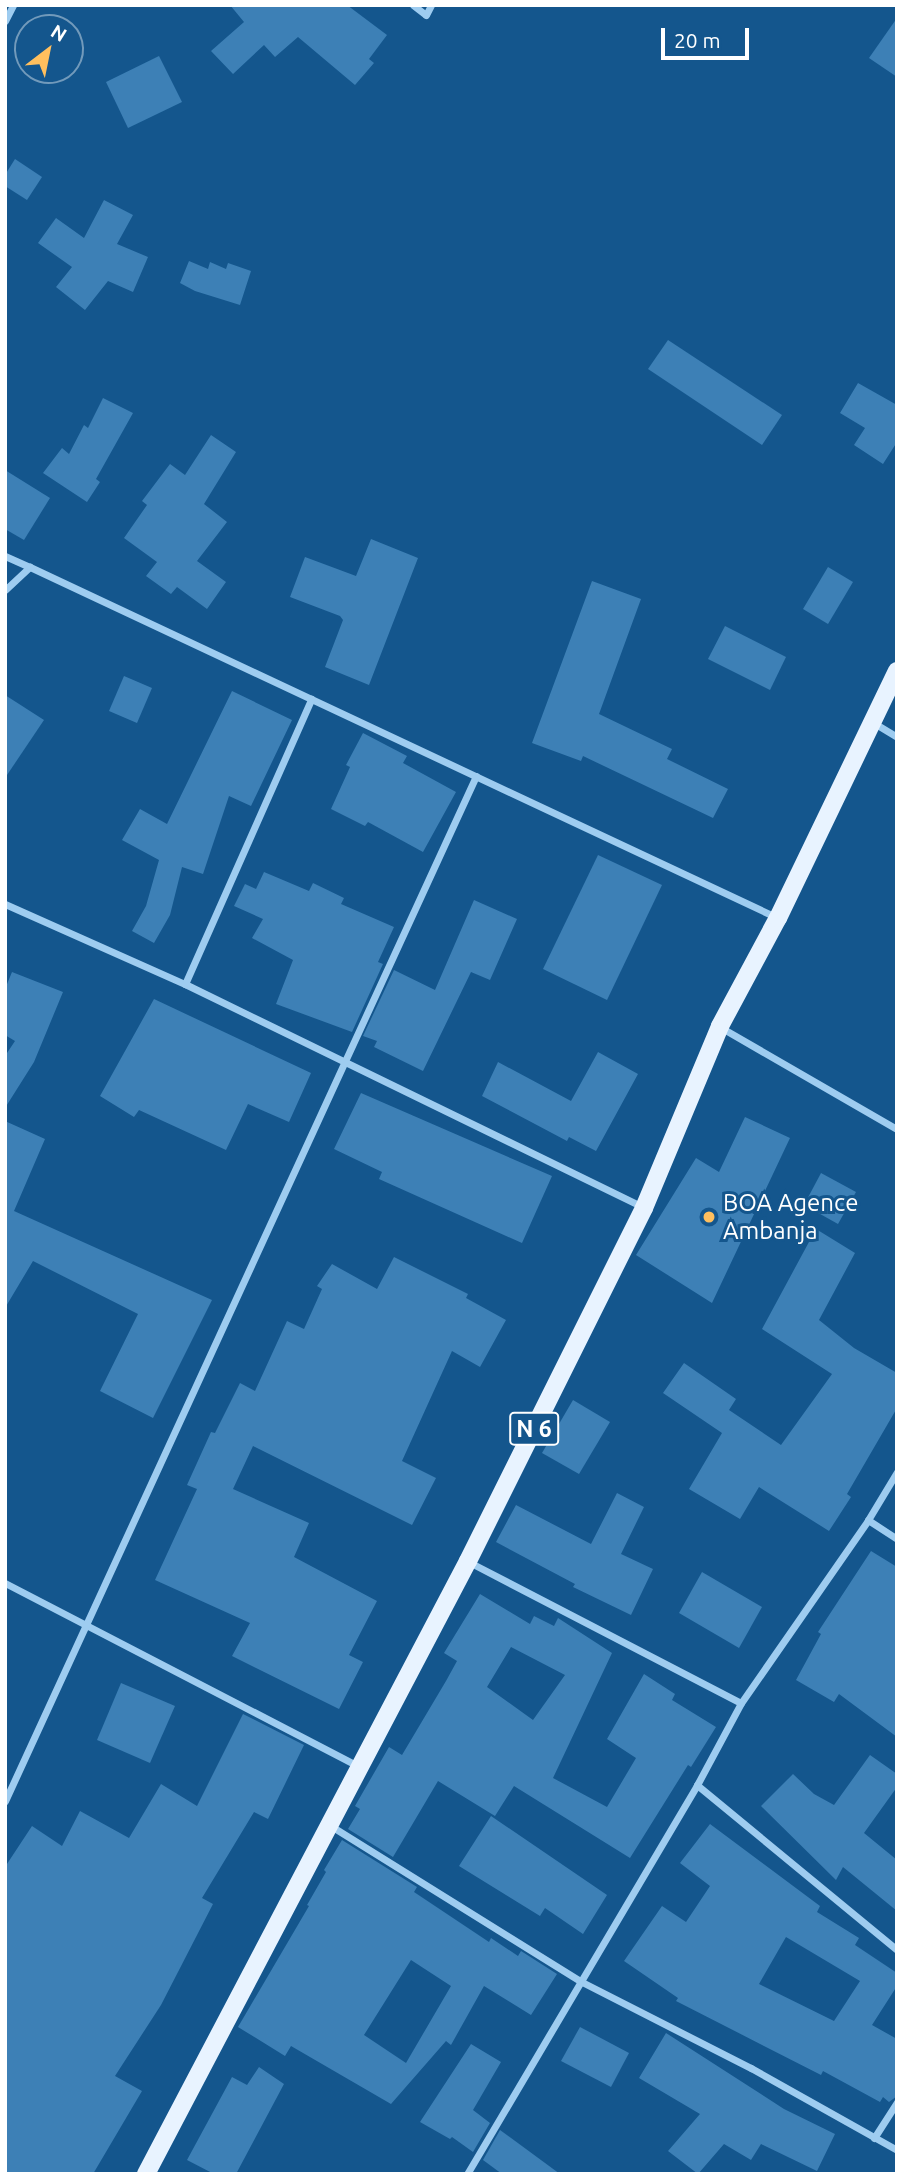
<!DOCTYPE html>
<html>
<head>
<meta charset="utf-8">
<style>
  body { margin:0 }
  #map { position:relative; width:902px; height:2179px; overflow:hidden; background:#14568d; font-family:Ubuntu,sans-serif }
  div>[style] { position:absolute }
  .building>* { inset:0; background:#3d80b6 }
  .street>* { height:7px; margin:-3.5px; padding:0 3.5px; transform-origin:3.5px; border-radius:3.5px; background:#9eccf0 }
  .primary>* { height:18px; margin:-9px; padding:0 9px; transform-origin:9px; border-radius:9px; background:#e8f3ff }
  .dots>* { width:19px; height:19px; translate:-50% -50%; box-sizing:border-box; border:4px solid #14568d; border-radius:50% }
  span { translate:-50% -50%; white-space:nowrap; text-align:center; line-height:1.15; -webkit-text-stroke:6px #14568d; paint-order:stroke }
  .shield-label span { padding:2px 5px; background:#14568d; border:2px solid; border-radius:5px; -webkit-text-stroke-width:0 }
  .shield-label { font-size:23px; color:#fff; font-weight:700 }
  .poi-label { font-size:24px; color:#fff }
  .left { translate:0 -50%; text-align:left }
  .frame { position:absolute; inset:0; border:7px solid #fff; pointer-events:none }
  .north { position:absolute; left:14px; top:14px; width:70px; height:70px; box-sizing:border-box; background:#14568d; border:2px solid #729abb; border-radius:50%; rotate:32deg; font-size:19px; font-weight:700; line-height:28px; text-align:center; color:#fff }
  .north::after { content:''; display:block; margin:auto; width:24px; height:32px; background:#ffbf5e; clip-path:polygon(50% 0,100% 100%,50% 72%,0 100%) }
  .scale { position:absolute; left:661px; top:28px; width:88px; height:32px; box-sizing:border-box; border:4px solid #fff; border-top:0; padding-left:9px; font-size:21px; line-height:24px; white-space:nowrap; color:#fff; -webkit-text-stroke:5px #14568d; paint-order:stroke }
</style>
</head>
<body>
<div id="map">
  <div class="building">
    <div style="clip-path:polygon(230px 5px,347px 5px,387px 35px,369px 59px,374px 63px,355px 85px,298px 37px,275px 57px,264px 45px,233px 74px,211px 51px,244px 22px)"></div>
    <div style="clip-path:polygon(897px 18px,897px 77px,869px 58px)"></div>
    <div style="clip-path:polygon(159px 56px,182px 102px,128px 128px,106px 82px)"></div>
    <div style="clip-path:polygon(15px 159px,42px 177px,27px 200px,5px 186px,5px 175px)"></div>
    <div style="clip-path:polygon(104px 200px,133px 215px,117px 244px,148px 257px,133px 292px,108px 281px,85px 310px,56px 287px,72px 267px,38px 243px,56px 218px,84px 238px)"></div>
    <div style="clip-path:polygon(189px 261px,208px 269px,210px 262px,226px 269px,228px 263px,251px 271px,240px 305px,195px 291px,180px 283px)"></div>
    <div style="clip-path:polygon(668px 340px,782px 415px,762px 445px,648px 369px)"></div>
    <div style="clip-path:polygon(858px 383px,897px 405px,897px 442px,883px 464px,854px 445px,865px 428px,840px 413px)"></div>
    <div style="clip-path:polygon(103px 398px,133px 413px,96px 479px,100px 482px,87px 502px,43px 473px,62px 448px,69px 454px,84px 425px,88px 428px)"></div>
    <div style="clip-path:polygon(211px 435px,236px 452px,204px 504px,227px 522px,197px 561px,226px 582px,207px 609px,177px 587px,171px 594px,146px 576px,157px 562px,124px 538px,147px 505px,142px 501px,170px 464px,185px 475px)"></div>
    <div style="clip-path:polygon(5px 470px,50px 498px,24px 540px,5px 529px)"></div>
    <div style="clip-path:polygon(371px 539px,418px 558px,369px 685px,325px 667px,343px 620px,340px 616px,290px 597px,305px 557px,356px 576px)"></div>
    <div style="clip-path:polygon(828px 567px,853px 582px,828px 624px,803px 609px)"></div>
    <div style="clip-path:polygon(592px 581px,641px 599px,599px 714px,672px 749px,667px 759px,728px 789px,713px 818px,583px 756px,581px 761px,532px 743px)"></div>
    <div style="clip-path:polygon(725px 626px,786px 657px,770px 690px,708px 659px)"></div>
    <div style="clip-path:polygon(124px 676px,152px 688px,137px 723px,109px 711px)"></div>
    <div style="clip-path:polygon(232px 691px,292px 720px,251px 806px,229px 796px,203px 874px,182px 867px,170px 915px,154px 943px,132px 931px,146px 906px,159px 860px,122px 840px,140px 809px,167px 824px)"></div>
    <div style="clip-path:polygon(5px 695px,44px 720px,5px 778px)"></div>
    <div style="clip-path:polygon(363px 733px,407px 756px,403px 763px,456px 792px,423px 852px,368px 822px,365px 826px,331px 809px,350px 767px,346px 765px)"></div>
    <div style="clip-path:polygon(598px 855px,662px 885px,607px 1000px,543px 969px)"></div>
    <div style="clip-path:polygon(264px 872px,309px 891px,313px 883px,344px 898px,341px 904px,394px 927px,378px 962px,383px 964px,352px 1032px,276px 1004px,293px 960px,252px 938px,263px 919px,234px 906px,245px 884px,256px 889px)"></div>
    <div style="clip-path:polygon(474px 900px,517px 919px,490px 980px,471px 972px,423px 1071px,374px 1047px,377px 1041px,363px 1036px,394px 970px,435px 990px)"></div>
    <div style="clip-path:polygon(12px 972px,63px 992px,34px 1062px,5px 1108px,5px 1056px,15px 1041px,5px 1035px,5px 989px)"></div>
    <div style="clip-path:polygon(154px 999px,311px 1073px,289px 1122px,248px 1104px,226px 1150px,139px 1110px,134px 1117px,100px 1096px)"></div>
    <div style="clip-path:polygon(598px 1052px,638px 1074px,596px 1151px,569px 1137px,567px 1141px,482px 1096px,498px 1062px,571px 1101px)"></div>
    <div style="clip-path:polygon(361px 1093px,552px 1176px,522px 1243px,379px 1179px,382px 1172px,334px 1149px)"></div>
    <div style="clip-path:polygon(745px 1117px,790px 1138px,712px 1303px,636px 1255px,696px 1158px,719px 1172px)"></div>
    <div style="clip-path:polygon(5px 1121px,45px 1139px,14px 1211px,212px 1300px,153px 1418px,100px 1391px,138px 1314px,33px 1261px,5px 1308px)"></div>
    <div style="clip-path:polygon(821px 1173px,856px 1192px,838px 1224px,804px 1205px)"></div>
    <div style="clip-path:polygon(816px 1229px,855px 1253px,819px 1320px,854px 1348px,897px 1373px,897px 1408px,847px 1494px,851px 1497px,829px 1531px,759px 1487px,740px 1519px,689px 1489px,722px 1433px,663px 1393px,684px 1363px,736px 1399px,729px 1410px,781px 1445px,832px 1374px,762px 1329px)"></div>
    <div style="clip-path:polygon(394px 1257px,468px 1294px,466px 1298px,506px 1320px,480px 1367px,452px 1351px,402px 1461px,436px 1478px,412px 1525px,253px 1446px,233px 1489px,309px 1523px,294px 1557px,377px 1601px,349px 1655px,363px 1662px,339px 1709px,232px 1656px,250px 1623px,155px 1580px,197px 1489px,187px 1485px,211px 1432px,215px 1433px,240px 1383px,255px 1391px,287px 1321px,304px 1329px,322px 1289px,317px 1286px,332px 1264px,377px 1289px)"></div>
    <div style="clip-path:polygon(573px 1400px,610px 1422px,579px 1474px,542px 1453px)"></div>
    <div style="clip-path:polygon(617px 1493px,644px 1507px,621px 1554px,653px 1569px,631px 1615px,573px 1587px,575px 1584px,496px 1542px,516px 1505px,591px 1544px)"></div>
    <div style="clip-path:polygon(871px 1551px,897px 1567px,897px 1737px,839px 1694px,834px 1702px,796px 1680px,821px 1634px,818px 1632px)"></div>
    <div style="clip-path:polygon(702px 1572px,762px 1607px,739px 1648px,679px 1613px)"></div>
    <div style="clip-path:polygon(evenodd,480px 1594px,530px 1624px,534px 1616px,554px 1626px,558px 1618px,612px 1653px,553px 1778px,607px 1807px,636px 1758px,607px 1739px,644px 1674px,675px 1694px,672px 1700px,716px 1727px,691px 1767px,688px 1765px,630px 1858px,514px 1786px,495px 1816px,438px 1781px,393px 1857px,348px 1829px,360px 1809px,355px 1806px,389px 1747px,402px 1755px,446px 1681px,457px 1661px,444px 1653px,480px 1594px,511px 1647px,565px 1675px,533px 1720px,487px 1687px,511px 1647px)"></div>
    <div style="clip-path:polygon(121px 1683px,175px 1706px,150px 1763px,97px 1740px)"></div>
    <div style="clip-path:polygon(243px 1714px,304px 1745px,268px 1819px,254px 1812px,202px 1898px,213px 1904px,161px 2005px,115px 2076px,142px 2091px,93px 2174px,5px 2174px,5px 1867px,32px 1826px,62px 1846px,80px 1811px,129px 1838px,161px 1784px,197px 1806px)"></div>
    <div style="clip-path:polygon(870px 1755px,897px 1774px,897px 1787px,864px 1833px,897px 1860px,897px 1911px,843px 1867px,836px 1880px,761px 1806px,793px 1774px,814px 1794px,834px 1805px)"></div>
    <div style="clip-path:polygon(491px 1816px,607px 1895px,583px 1934px,545px 1908px,540px 1916px,459px 1866px)"></div>
    <div style="clip-path:polygon(evenodd,710px 1824px,820px 1906px,817px 1912px,859px 1938px,855px 1945px,897px 1973px,897px 1986px,872px 2025px,897px 2039px,897px 2096px,889px 2102px,883px 2097px,880px 2102px,823px 2071px,821px 2075px,676px 2001px,678px 1998px,624px 1961px,662px 1906px,686px 1922px,710px 1886px,680px 1863px,710px 1824px,786px 1937px,860px 1981px,834px 2021px,759px 1984px,786px 1937px)"></div>
    <div style="clip-path:polygon(evenodd,342px 1840px,417px 1887px,414px 1892px,489px 1942px,491px 1938px,518px 1956px,521px 1951px,557px 1974px,531px 2015px,484px 1986px,451px 2045px,446px 2041px,391px 2104px,291px 2046px,285px 2056px,238px 2027px,309px 1906px,307px 1905px,326px 1872px,324px 1870px,342px 1840px,411px 1960px,451px 1986px,406px 2063px,364px 2035px,411px 1960px)"></div>
    <div style="clip-path:polygon(580px 2027px,629px 2053px,611px 2087px,561px 2061px)"></div>
    <div style="clip-path:polygon(666px 2033px,784px 2109px,835px 2134px,817px 2171px,761px 2144px,751px 2160px,724px 2144px,698px 2174px,668px 2151px,700px 2114px,639px 2078px)"></div>
    <div style="clip-path:polygon(471px 2044px,501px 2062px,473px 2110px,490px 2123px,473px 2152px,452px 2137px,450px 2139px,420px 2122px)"></div>
    <div style="clip-path:polygon(259px 2067px,284px 2084px,236px 2174px,214px 2174px,187px 2160px,232px 2077px,247px 2085px)"></div>
    <div style="clip-path:polygon(500px 2130px,560px 2174px,502px 2174px,483px 2160px)"></div>
  </div>
  <div class="street">
    <div style="left:413px;top:5px;width:16px;rotate:38deg"></div>
    <div style="left:426px;top:15px;width:11px;rotate:-63deg"></div>
    <div style="left:5px;top:21px;width:18px;rotate:-63deg"></div>
    <div style="left:5px;top:556px;width:27px;rotate:24deg"></div>
    <div style="left:5px;top:590px;width:34px;rotate:-43deg"></div>
    <div style="left:30px;top:567px;width:826px;rotate:25.14deg"></div>
    <div style="left:874px;top:723px;width:27px;rotate:31deg"></div>
    <div style="left:5px;top:904px;width:197px;rotate:24deg"></div>
    <div style="left:185px;top:984px;width:509px;rotate:25.96deg"></div>
    <div style="left:185px;top:984px;width:312px;rotate:-66.1deg"></div>
    <div style="left:720px;top:1027px;width:204px;rotate:30deg"></div>
    <div style="left:868px;top:1520px;width:35px;rotate:33deg"></div>
    <div style="left:469px;top:1562px;width:306px;rotate:27.4deg"></div>
    <div style="left:5px;top:1583px;width:400px;rotate:27.4deg"></div>
    <div style="left:697px;top:1785px;width:259px;rotate:39.5deg"></div>
    <div style="left:5px;top:1801px;width:1128px;rotate:-65.32deg"></div>
    <div style="left:331px;top:1826px;width:293px;rotate:31.9deg"></div>
    <div style="left:580px;top:1981px;width:192px;rotate:27deg"></div>
    <div style="left:751px;top:2068px;width:167px;rotate:29.3deg"></div>
    <div style="left:874px;top:2138px;width:43px;rotate:-57.4deg"></div>
    <div style="left:467px;top:2174px;width:452px;rotate:-59.4deg"></div>
    <div style="left:697px;top:1785px;width:93px;rotate:-61.8deg"></div>
    <div style="left:741px;top:1703px;width:223px;rotate:-55.2deg"></div>
    <div style="left:868px;top:1520px;width:56px;rotate:-58.9deg"></div>
  </div>
  <div class="primary">
    <div style="left:146px;top:2174px;width:692px;rotate:-62.29deg"></div>
    <div style="left:468px;top:1561px;width:394px;rotate:-63.5deg"></div>
    <div style="left:644px;top:1208px;width:197px;rotate:-67.3deg"></div>
    <div style="left:720px;top:1026px;width:123px;rotate:-61.8deg"></div>
    <div style="left:778px;top:918px;width:274px;rotate:-64.3deg"></div>
  </div>
  <div class="dots">
    <div style="left:709px;top:1217px;background:#ffbf5e"></div>
  </div>
  <div class="shield-label">
    <span style="left:534px;top:1429px">N 6</span>
  </div>
  <div class="poi-label">
    <span class="left" style="left:723px;top:1217px">BOA Agence<br>Ambanja</span>
  </div>
  <div class="frame"></div>
  <div class="north">N</div>
  <div class="scale">20 m</div>
</div>
</body>
</html>
